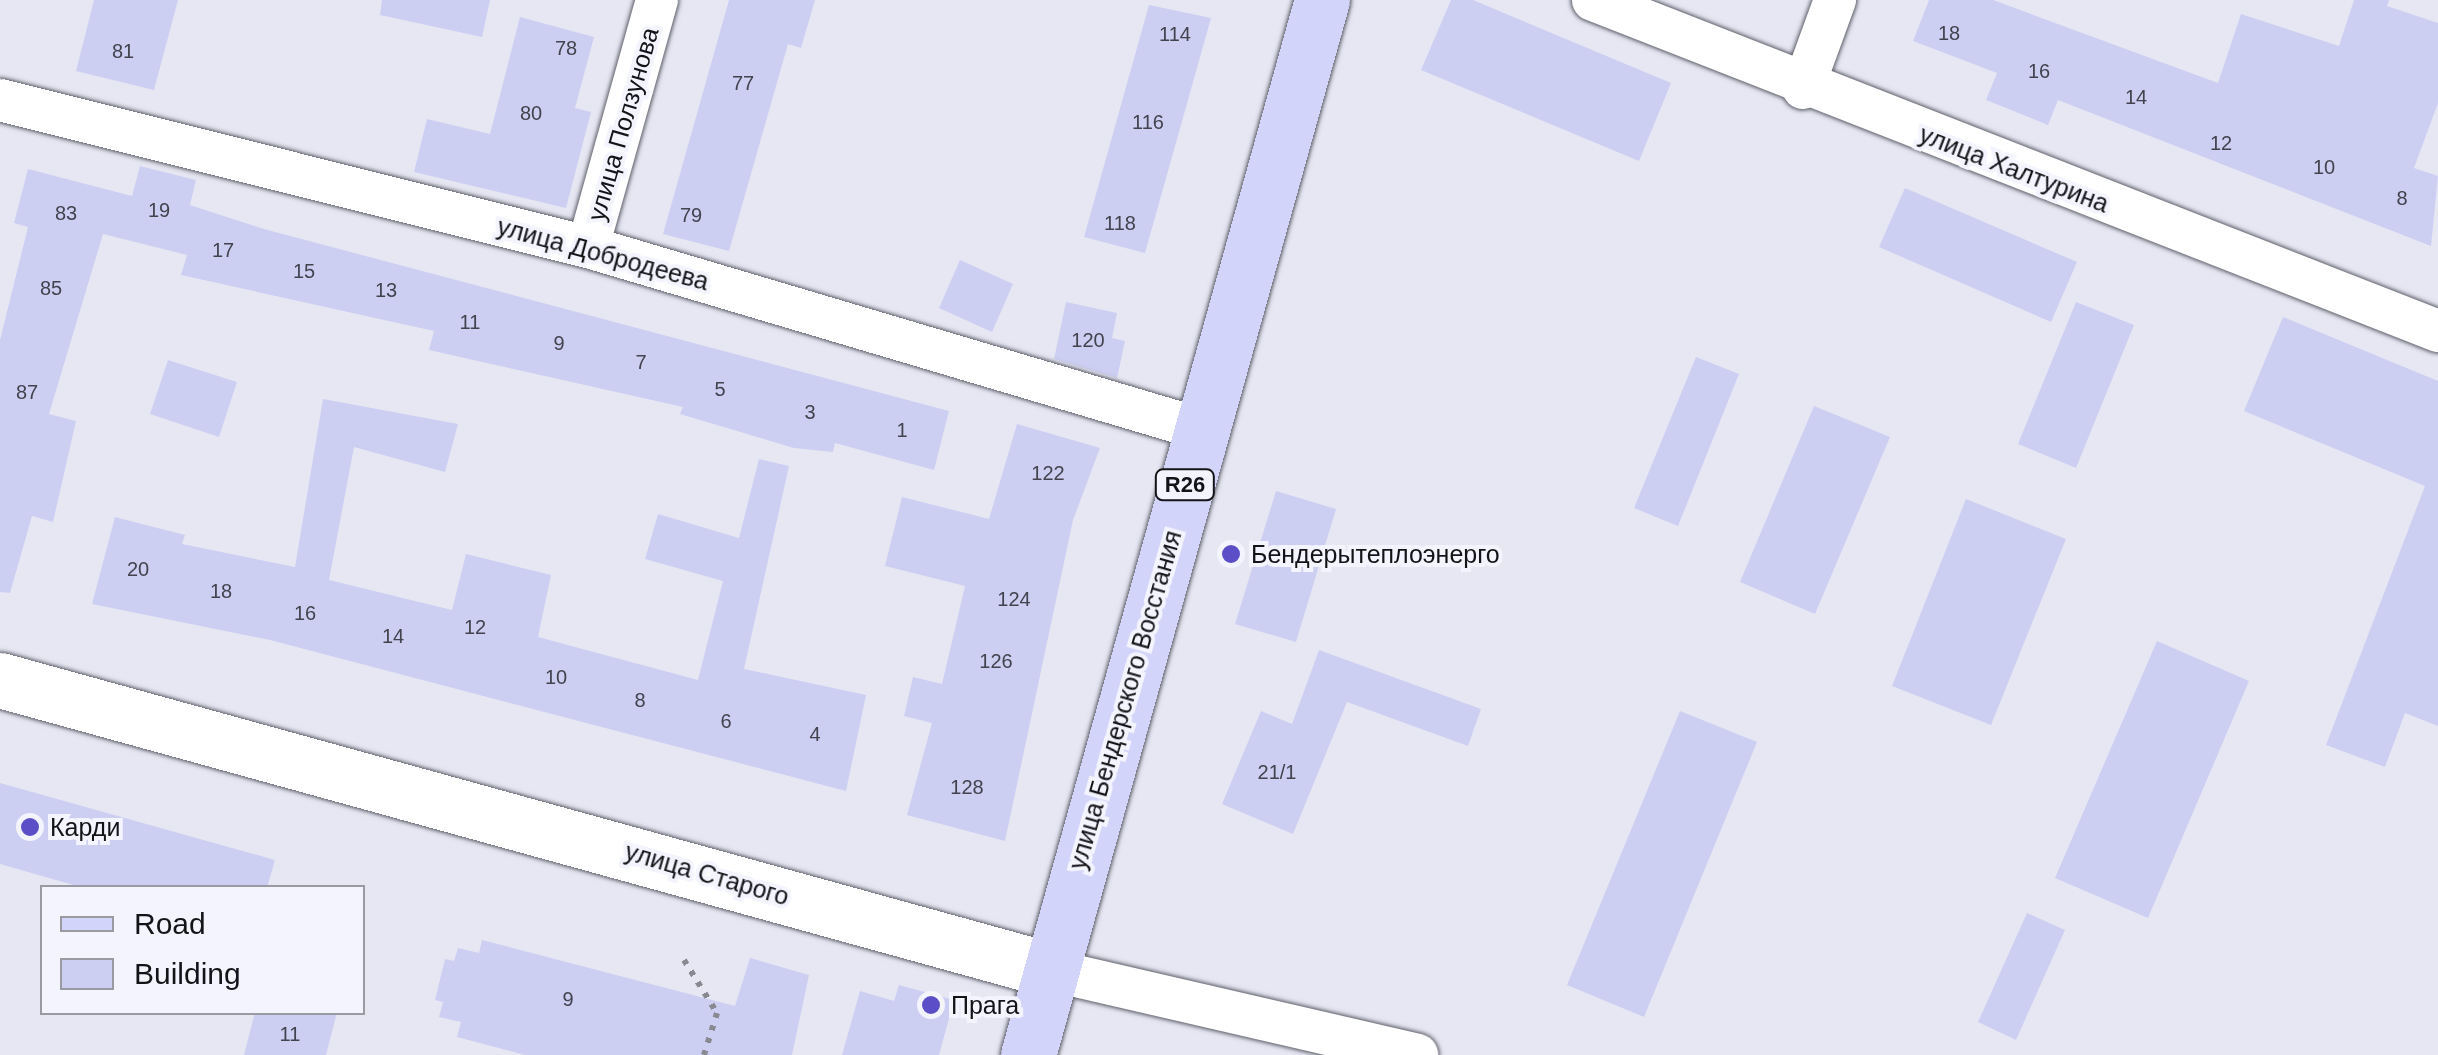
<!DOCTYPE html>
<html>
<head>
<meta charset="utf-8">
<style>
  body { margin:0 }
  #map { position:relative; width:2438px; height:1055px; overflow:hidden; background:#e6e7f3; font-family:Arial,sans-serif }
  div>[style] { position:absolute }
  .building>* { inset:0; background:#cdcff2 }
  .path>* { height:6px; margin-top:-3px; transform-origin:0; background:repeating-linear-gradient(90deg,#888991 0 5px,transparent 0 13px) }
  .roads { filter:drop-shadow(0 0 2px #5f606a) drop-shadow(0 0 2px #5f606a) }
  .street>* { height:42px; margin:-21px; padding:0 21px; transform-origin:21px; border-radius:21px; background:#fff }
  .secondary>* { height:55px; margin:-27.5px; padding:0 27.5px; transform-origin:27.5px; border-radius:27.5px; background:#fff }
  .primary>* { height:55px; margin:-27.5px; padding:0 27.5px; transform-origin:27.5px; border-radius:27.5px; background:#d3d4fa }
  .dots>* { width:28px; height:28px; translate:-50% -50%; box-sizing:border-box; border:5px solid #f3f4fe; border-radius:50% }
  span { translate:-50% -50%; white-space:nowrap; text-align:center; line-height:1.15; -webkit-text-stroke:8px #f3f4fe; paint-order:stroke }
  .number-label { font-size:20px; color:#42434e }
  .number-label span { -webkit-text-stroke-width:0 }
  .shield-label span { padding:2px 8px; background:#f3f4fe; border:2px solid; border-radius:8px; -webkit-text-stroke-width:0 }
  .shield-label { font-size:22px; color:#141418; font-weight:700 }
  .street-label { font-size:25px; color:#141418 }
  .poi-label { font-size:25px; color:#141418 }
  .left { translate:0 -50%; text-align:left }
  .legend { position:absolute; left:40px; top:885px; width:325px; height:130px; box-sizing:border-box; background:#f3f4fe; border:2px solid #9a9aa2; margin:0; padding:12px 18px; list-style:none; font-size:30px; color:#141418 }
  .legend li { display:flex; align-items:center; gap:20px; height:50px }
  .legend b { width:50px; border:2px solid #9a9aa2 }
</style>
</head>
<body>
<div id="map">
  <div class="building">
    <div style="clip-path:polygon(94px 0,178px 0,154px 90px,76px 71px)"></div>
    <div style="clip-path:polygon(382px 0,490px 0,482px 37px,380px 15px)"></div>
    <div style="clip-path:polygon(729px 0,815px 0,801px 48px,788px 44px,729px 251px,663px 234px)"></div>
    <div style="clip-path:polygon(1451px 0,1473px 0,1671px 83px,1639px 161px,1421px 70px)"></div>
    <div style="clip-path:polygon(1929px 0,1993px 0,2218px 83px,2241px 14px,2339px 46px,2354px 0,2389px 0,2387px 6px,2438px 23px,2438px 103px,2414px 168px,2438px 176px,2431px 246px,2058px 100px,2048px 125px,1986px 100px,1997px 73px,1913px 41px)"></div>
    <div style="clip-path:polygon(1149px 5px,1211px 18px,1145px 253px,1084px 237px)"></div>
    <div style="clip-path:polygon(520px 17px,594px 37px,575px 108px,591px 112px,566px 208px,414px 172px,427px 119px,490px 134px)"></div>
    <div style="clip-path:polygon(140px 166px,196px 180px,190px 205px,264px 229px,949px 411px,934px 470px,835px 443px,833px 452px,794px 448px,680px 414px,683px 407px,429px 350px,434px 331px,181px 275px,187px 255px,103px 234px,49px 414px,76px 421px,53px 522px,32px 516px,10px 593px,0 592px,0 340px,28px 227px,14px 223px,28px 169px,132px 196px)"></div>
    <div style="clip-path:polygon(1905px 188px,2077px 262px,2051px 322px,1879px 247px)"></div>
    <div style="clip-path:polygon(960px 260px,1013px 284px,992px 332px,939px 308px)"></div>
    <div style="clip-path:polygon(1066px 302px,1117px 313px,1112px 338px,1125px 341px,1117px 378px,1054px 359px)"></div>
    <div style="clip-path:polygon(2076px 302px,2134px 325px,2076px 468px,2018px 444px)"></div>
    <div style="clip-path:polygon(2283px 317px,2438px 381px,2438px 726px,2405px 713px,2385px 767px,2326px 745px,2425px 486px,2244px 411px)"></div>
    <div style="clip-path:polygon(1696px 357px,1739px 374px,1678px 526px,1634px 508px)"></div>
    <div style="clip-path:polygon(168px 360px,237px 382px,219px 437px,150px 414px)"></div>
    <div style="clip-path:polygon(323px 399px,458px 424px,445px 472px,354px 447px,329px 580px,452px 610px,466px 554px,551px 575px,538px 637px,698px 680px,723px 581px,645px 559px,658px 514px,739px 538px,759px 459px,789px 466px,744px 669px,866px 695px,846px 791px,270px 640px,92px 604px,115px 517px,185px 535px,182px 544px,295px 567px)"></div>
    <div style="clip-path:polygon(1814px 406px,1890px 437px,1815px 614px,1740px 582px)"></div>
    <div style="clip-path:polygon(1017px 424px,1100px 448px,1073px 520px,1005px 841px,907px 815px,932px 723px,904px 716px,913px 677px,942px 684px,965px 586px,885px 566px,902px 497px,989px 519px)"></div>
    <div style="clip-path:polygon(1276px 491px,1336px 509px,1296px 642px,1235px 624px)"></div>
    <div style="clip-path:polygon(1966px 499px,2066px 539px,1991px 725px,1892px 686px)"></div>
    <div style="clip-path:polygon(2157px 641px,2249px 681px,2148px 918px,2055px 878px)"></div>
    <div style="clip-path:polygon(1319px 650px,1481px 709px,1468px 746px,1347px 702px,1293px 834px,1222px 804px,1261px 711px,1292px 724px)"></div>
    <div style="clip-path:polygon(1680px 711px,1757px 742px,1644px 1017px,1567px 985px)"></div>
    <div style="clip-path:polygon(0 783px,275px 860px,267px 888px,84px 888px,0 864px)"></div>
    <div style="clip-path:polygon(2027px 913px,2065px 930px,2016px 1040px,1978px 1022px)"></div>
    <div style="clip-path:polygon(482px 940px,735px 1006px,750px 958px,809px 975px,792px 1055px,525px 1055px,457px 1037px,461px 1022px,439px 1017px,443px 1002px,435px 1000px,445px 959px,454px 961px,458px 948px,479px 953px)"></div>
    <div style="clip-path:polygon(899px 985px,954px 1000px,939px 1055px,842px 1055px,860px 991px,894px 1001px)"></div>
    <div style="clip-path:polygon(255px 1012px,337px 1012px,326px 1055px,244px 1055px)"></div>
  </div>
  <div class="path">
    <div style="left:684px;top:960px;width:62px;rotate:58.1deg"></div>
    <div style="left:717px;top:1013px;width:44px;rotate:107.2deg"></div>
  </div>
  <div class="roads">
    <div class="street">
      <div style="left:1593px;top:0;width:908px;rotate:21.39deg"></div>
      <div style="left:1803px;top:88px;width:94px;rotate:-70deg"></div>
      <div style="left:0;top:100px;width:606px;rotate:14.04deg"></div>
      <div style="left:588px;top:247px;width:639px;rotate:16.54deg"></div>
      <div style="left:588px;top:247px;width:256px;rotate:-74.4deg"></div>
      <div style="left:1050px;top:970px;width:377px;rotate:13deg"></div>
    </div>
    <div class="secondary">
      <div style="left:0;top:680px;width:1089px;rotate:15.44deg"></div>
    </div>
    <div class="primary">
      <div style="left:1028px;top:1055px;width:1095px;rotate:-74.43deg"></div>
    </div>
  </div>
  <div class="dots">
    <div style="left:1231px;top:554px;background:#5c4ec7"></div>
    <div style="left:30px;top:827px;background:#5c4ec7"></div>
    <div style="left:931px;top:1005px;background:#5c4ec7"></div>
  </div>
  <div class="number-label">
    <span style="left:1949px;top:33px">18</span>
    <span style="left:1175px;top:34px">114</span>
    <span style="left:566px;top:48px">78</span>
    <span style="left:123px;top:51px">81</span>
    <span style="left:2039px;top:71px">16</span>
    <span style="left:743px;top:83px">77</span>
    <span style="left:2136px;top:97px">14</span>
    <span style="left:531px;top:113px">80</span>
    <span style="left:1148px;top:122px">116</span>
    <span style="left:2221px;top:143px">12</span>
    <span style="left:2324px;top:167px">10</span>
    <span style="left:2402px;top:198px">8</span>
    <span style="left:159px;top:210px">19</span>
    <span style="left:66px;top:213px">83</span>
    <span style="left:691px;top:215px">79</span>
    <span style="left:1120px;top:223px">118</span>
    <span style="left:223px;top:250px">17</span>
    <span style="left:304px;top:271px">15</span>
    <span style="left:51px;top:288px">85</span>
    <span style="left:386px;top:290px">13</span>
    <span style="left:470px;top:322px">11</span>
    <span style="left:1088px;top:340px">120</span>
    <span style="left:559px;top:343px">9</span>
    <span style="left:641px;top:362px">7</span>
    <span style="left:720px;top:389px">5</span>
    <span style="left:27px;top:392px">87</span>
    <span style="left:810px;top:412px">3</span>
    <span style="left:902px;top:430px">1</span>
    <span style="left:1048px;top:473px">122</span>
    <span style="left:138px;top:569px">20</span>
    <span style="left:221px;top:591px">18</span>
    <span style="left:1014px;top:599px">124</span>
    <span style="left:305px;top:613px">16</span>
    <span style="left:475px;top:627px">12</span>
    <span style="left:393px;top:636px">14</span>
    <span style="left:996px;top:661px">126</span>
    <span style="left:556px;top:677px">10</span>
    <span style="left:640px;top:700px">8</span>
    <span style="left:726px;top:721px">6</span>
    <span style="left:815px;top:734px">4</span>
    <span style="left:1277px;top:772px">21/1</span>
    <span style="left:967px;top:787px">128</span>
    <span style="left:568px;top:999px">9</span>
    <span style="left:290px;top:1034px">11</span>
  </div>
  <div class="shield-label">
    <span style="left:1185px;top:485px">R26</span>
  </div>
  <div class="street-label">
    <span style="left:623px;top:124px;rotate:-74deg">улица Ползунова</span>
    <span style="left:2014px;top:169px;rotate:21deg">улица Халтурина</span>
    <span style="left:603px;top:254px;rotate:15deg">улица Добродеева</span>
    <span style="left:1125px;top:700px;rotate:-74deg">улица Бендерского Восстания</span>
    <span style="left:707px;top:874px;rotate:16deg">улица Старого</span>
  </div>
  <div class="poi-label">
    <span class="left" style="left:1251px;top:554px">Бендерытеплоэнерго</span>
    <span class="left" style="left:50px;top:827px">Карди</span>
    <span class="left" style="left:951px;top:1005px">Прага</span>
  </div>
  <ul class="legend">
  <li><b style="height:12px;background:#d3d4fa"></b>Road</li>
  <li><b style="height:28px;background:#cdcff2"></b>Building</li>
  </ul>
</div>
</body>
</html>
